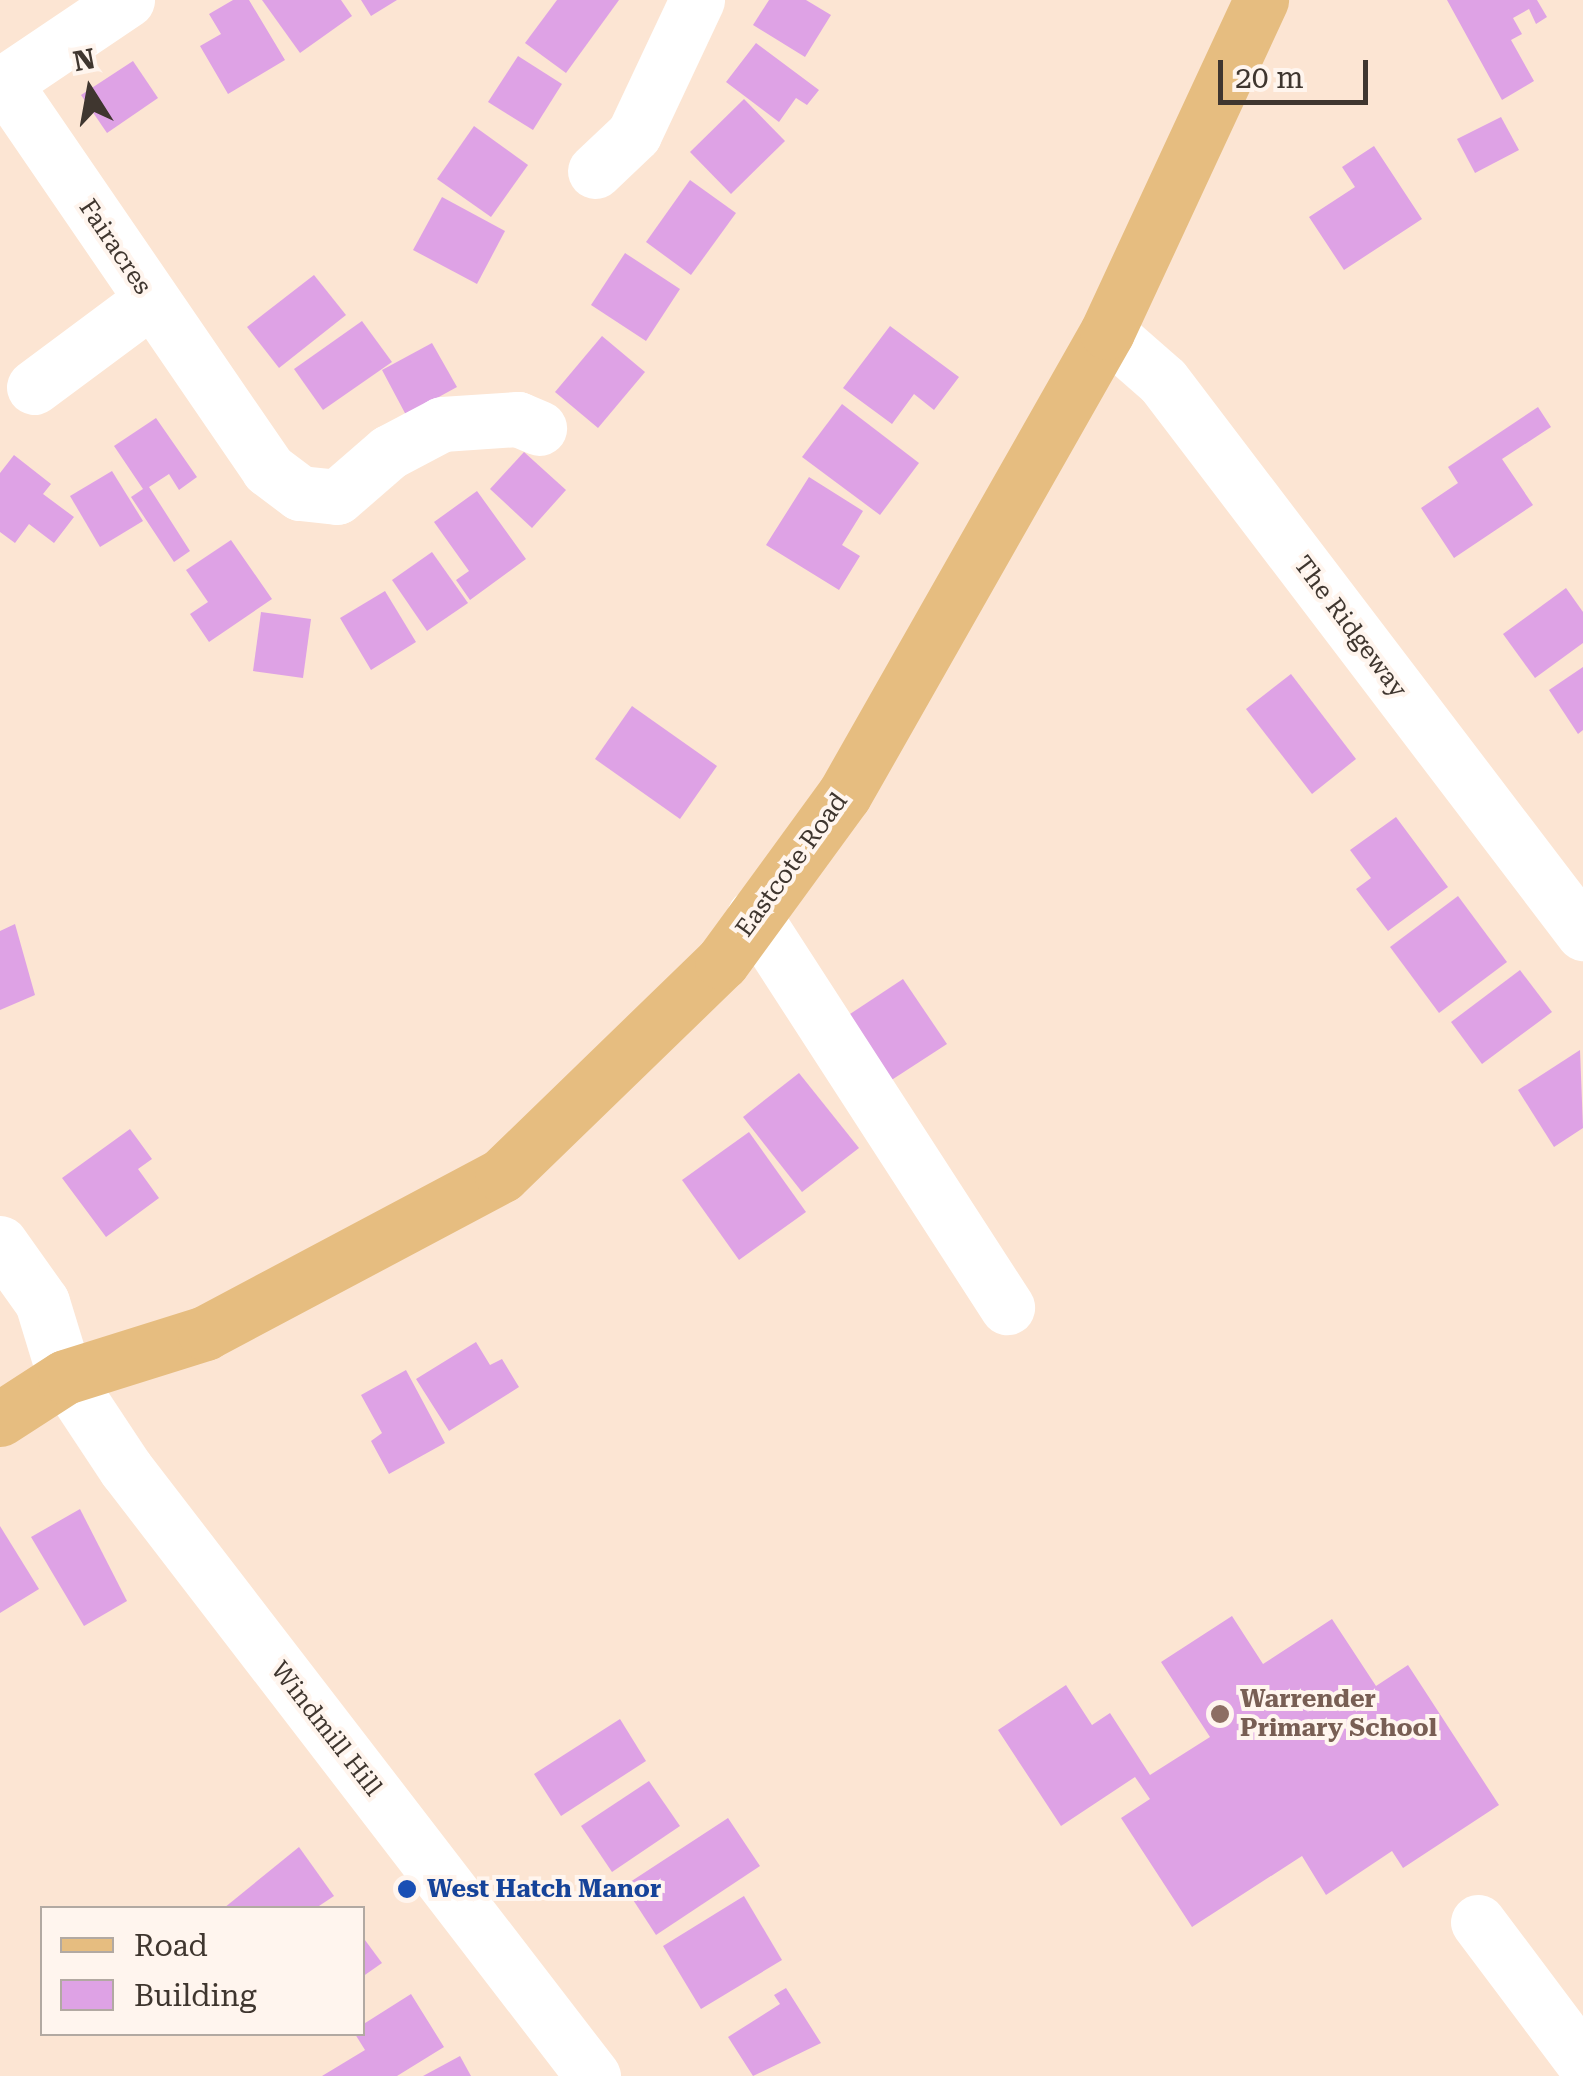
<!DOCTYPE html>
<html>
<head>
<meta charset="utf-8">
<style>
  body { margin:0 }
  #map { position:relative; width:1583px; height:2076px; overflow:hidden; background:#fce5d3; font-family:"Roboto Serif",serif }
  div>[style] { position:absolute }
  .building>* { inset:0; background:#dea2e5 }
  .minor>* { height:55px; margin:-27.5px; padding:0 27.5px; transform-origin:27.5px; border-radius:27.5px; background:#fff }
  .major>* { height:55px; margin:-27.5px; padding:0 27.5px; transform-origin:27.5px; border-radius:27.5px; background:#e6bd80 }
  .dots>* { width:28px; height:28px; translate:-50% -50%; box-sizing:border-box; border:5px solid #fff5ee; border-radius:50% }
  span { translate:-50% -50%; white-space:nowrap; text-align:center; line-height:1.15; -webkit-text-stroke:8px #fff5ee; paint-order:stroke }
  .street-label { font-size:25px; color:#3f362f }
  .education-label { font-size:25px; color:#785e54; font-weight:700 }
  .left { translate:0 -50%; text-align:left }
  .transit-label { font-size:25px; color:#164399; font-weight:700 }
  .legend { position:absolute; left:40px; top:1906px; width:325px; height:130px; box-sizing:border-box; background:#fff5ee; border:2px solid #b2a9a2; margin:0; padding:12px 18px; list-style:none; font-size:30px; color:#3f362f }
  .legend li { display:flex; align-items:center; gap:20px; height:50px }
  .legend b { width:50px; border:2px solid #b2a9a2 }
  .north { position:absolute; left:40px; top:40px; width:100px; height:100px; -webkit-text-stroke:8px #fff5ee; paint-order:stroke; rotate:349deg; font-size:28px; font-weight:700; line-height:40px; text-align:center; color:#3f362f }
  .north::after { content:''; display:block; margin:auto; width:35px; height:45px; background:#3f362f; clip-path:polygon(50% 0,100% 100%,50% 72%,0 100%) }
  .scale { position:absolute; left:1218px; top:60px; width:150px; height:45px; box-sizing:border-box; border:5px solid #3f362f; border-top:0; padding-left:12px; font-size:30px; line-height:35px; white-space:nowrap; color:#3f362f; -webkit-text-stroke:8px #fff5ee; paint-order:stroke }
</style>
</head>
<body>
<div id="map">
  <div class="building">
    <div style="clip-path:polygon(233px 0,249px 0,285px 60px,228px 94px,200px 46px,221px 34px,209px 14px)"></div>
    <div style="clip-path:polygon(262px 0,341px 0,352px 16px,300px 53px)"></div>
    <div style="clip-path:polygon(361px 0,397px 0,371px 16px)"></div>
    <div style="clip-path:polygon(557px 0,619px 0,566px 73px,525px 43px)"></div>
    <div style="clip-path:polygon(769px 0,806px 0,831px 15px,805px 57px,753px 25px)"></div>
    <div style="clip-path:polygon(1447px 0,1537px 0,1547px 17px,1536px 24px,1529px 9px,1513px 18px,1522px 34px,1511px 40px,1534px 81px,1502px 100px)"></div>
    <div style="clip-path:polygon(756px 43px,819px 90px,807px 105px,796px 98px,779px 122px,726px 82px)"></div>
    <div style="clip-path:polygon(518px 56px,562px 84px,533px 130px,488px 102px)"></div>
    <div style="clip-path:polygon(133px 61px,158px 98px,107px 133px,81px 95px)"></div>
    <div style="clip-path:polygon(744px 99px,785px 141px,731px 194px,690px 152px)"></div>
    <div style="clip-path:polygon(1501px 117px,1519px 150px,1475px 173px,1457px 139px)"></div>
    <div style="clip-path:polygon(474px 126px,528px 165px,491px 217px,437px 179px)"></div>
    <div style="clip-path:polygon(1374px 146px,1422px 219px,1344px 270px,1309px 217px,1355px 187px,1342px 167px)"></div>
    <div style="clip-path:polygon(690px 180px,736px 213px,691px 275px,646px 242px)"></div>
    <div style="clip-path:polygon(442px 197px,505px 231px,477px 284px,413px 250px)"></div>
    <div style="clip-path:polygon(625px 253px,680px 289px,646px 341px,591px 305px)"></div>
    <div style="clip-path:polygon(314px 275px,346px 315px,279px 368px,247px 327px)"></div>
    <div style="clip-path:polygon(362px 321px,392px 362px,323px 410px,294px 369px)"></div>
    <div style="clip-path:polygon(890px 326px,959px 377px,934px 410px,914px 394px,892px 424px,843px 388px)"></div>
    <div style="clip-path:polygon(602px 336px,645px 372px,598px 428px,555px 392px)"></div>
    <div style="clip-path:polygon(432px 343px,457px 387px,406px 415px,382px 370px)"></div>
    <div style="clip-path:polygon(842px 404px,919px 463px,880px 515px,802px 457px)"></div>
    <div style="clip-path:polygon(1538px 407px,1551px 427px,1502px 459px,1533px 505px,1454px 558px,1421px 508px,1458px 483px,1448px 467px)"></div>
    <div style="clip-path:polygon(156px 418px,197px 477px,179px 490px,169px 474px,149px 487px,190px 551px,174px 562px,131px 497px,143px 489px,114px 446px)"></div>
    <div style="clip-path:polygon(524px 452px,566px 490px,532px 528px,490px 489px)"></div>
    <div style="clip-path:polygon(14px 455px,51px 484px,43px 494px,74px 517px,54px 543px,29px 524px,15px 543px,0 532px,0 473px)"></div>
    <div style="clip-path:polygon(112px 471px,143px 521px,100px 547px,70px 496px)"></div>
    <div style="clip-path:polygon(809px 477px,863px 511px,842px 545px,860px 556px,839px 590px,766px 545px)"></div>
    <div style="clip-path:polygon(477px 491px,526px 559px,470px 600px,456px 580px,469px 571px,434px 522px)"></div>
    <div style="clip-path:polygon(231px 540px,272px 599px,209px 642px,190px 614px,208px 602px,186px 570px)"></div>
    <div style="clip-path:polygon(432px 552px,468px 603px,427px 631px,392px 580px)"></div>
    <div style="clip-path:polygon(1566px 588px,1583px 612px,1583px 643px,1535px 678px,1503px 634px)"></div>
    <div style="clip-path:polygon(385px 591px,416px 642px,371px 670px,340px 618px)"></div>
    <div style="clip-path:polygon(261px 612px,311px 619px,303px 678px,253px 671px)"></div>
    <div style="clip-path:polygon(1583px 667px,1583px 730px,1578px 734px,1549px 690px)"></div>
    <div style="clip-path:polygon(1291px 674px,1356px 759px,1312px 794px,1246px 709px)"></div>
    <div style="clip-path:polygon(632px 706px,717px 766px,680px 819px,595px 759px)"></div>
    <div style="clip-path:polygon(1396px 817px,1448px 887px,1388px 931px,1356px 889px,1371px 878px,1350px 850px)"></div>
    <div style="clip-path:polygon(1458px 896px,1507px 962px,1439px 1013px,1390px 947px)"></div>
    <div style="clip-path:polygon(15px 924px,35px 995px,0 1010px,0 931px)"></div>
    <div style="clip-path:polygon(1520px 970px,1552px 1012px,1482px 1064px,1451px 1022px)"></div>
    <div style="clip-path:polygon(903px 979px,947px 1044px,890px 1081px,847px 1016px)"></div>
    <div style="clip-path:polygon(1580px 1050px,1583px 1128px,1554px 1147px,1518px 1090px)"></div>
    <div style="clip-path:polygon(799px 1073px,859px 1148px,802px 1192px,743px 1117px)"></div>
    <div style="clip-path:polygon(130px 1129px,152px 1159px,138px 1169px,159px 1198px,106px 1237px,62px 1178px)"></div>
    <div style="clip-path:polygon(749px 1132px,806px 1212px,739px 1260px,682px 1180px)"></div>
    <div style="clip-path:polygon(476px 1342px,490px 1365px,502px 1359px,519px 1387px,449px 1431px,416px 1379px)"></div>
    <div style="clip-path:polygon(406px 1370px,445px 1443px,389px 1474px,371px 1441px,382px 1433px,361px 1395px)"></div>
    <div style="clip-path:polygon(80px 1509px,127px 1601px,84px 1626px,31px 1537px)"></div>
    <div style="clip-path:polygon(0 1526px,39px 1589px,0 1613px)"></div>
    <div style="clip-path:polygon(1232px 1616px,1263px 1664px,1332px 1619px,1376px 1686px,1408px 1665px,1499px 1805px,1403px 1868px,1392px 1851px,1326px 1895px,1302px 1856px,1192px 1927px,1121px 1818px,1150px 1799px,1135px 1777px,1061px 1826px,998px 1730px,1066px 1685px,1092px 1725px,1110px 1713px,1150px 1775px,1210px 1737px,1161px 1662px)"></div>
    <div style="clip-path:polygon(620px 1719px,646px 1761px,561px 1816px,534px 1774px)"></div>
    <div style="clip-path:polygon(649px 1781px,680px 1826px,612px 1872px,581px 1826px)"></div>
    <div style="clip-path:polygon(728px 1818px,760px 1866px,656px 1935px,624px 1886px)"></div>
    <div style="clip-path:polygon(299px 1847px,334px 1896px,316px 1908px,224px 1908px)"></div>
    <div style="clip-path:polygon(744px 1896px,782px 1960px,701px 2009px,663px 1946px)"></div>
    <div style="clip-path:polygon(362px 1936px,382px 1963px,362px 1977px)"></div>
    <div style="clip-path:polygon(786px 1988px,821px 2043px,753px 2076px,728px 2037px,780px 2004px,774px 1995px)"></div>
    <div style="clip-path:polygon(411px 1994px,444px 2047px,397px 2076px,322px 2076px,365px 2050px,355px 2034px,362px 2025px)"></div>
    <div style="clip-path:polygon(460px 2056px,471px 2076px,423px 2076px)"></div>
  </div>
  <div class="minor">
    <div style="left:127px;top:0;width:148px;rotate:146deg"></div>
    <div style="left:4px;top:83px;width:468px;rotate:55.6deg"></div>
    <div style="left:268px;top:469px;width:40px;rotate:37deg"></div>
    <div style="left:300px;top:493px;width:37px;rotate:6deg"></div>
    <div style="left:337px;top:497px;width:69px;rotate:-40.9deg"></div>
    <div style="left:389px;top:452px;width:60px;rotate:-27.8deg"></div>
    <div style="left:442px;top:424px;width:76px;rotate:-3.8deg"></div>
    <div style="left:518px;top:419px;width:23px;rotate:23deg"></div>
    <div style="left:595px;top:171px;width:54px;rotate:-43.5deg"></div>
    <div style="left:634px;top:134px;width:148px;rotate:-64.8deg"></div>
    <div style="left:1107px;top:332px;width:74px;rotate:41.2deg"></div>
    <div style="left:1163px;top:381px;width:694px;rotate:52.73deg"></div>
    <div style="left:34px;top:387px;width:146px;rotate:-36.6deg"></div>
    <div style="left:754px;top:916px;width:466px;rotate:57.1deg"></div>
    <div style="left:0;top:1243px;width:72px;rotate:54.6deg"></div>
    <div style="left:42px;top:1302px;width:78px;rotate:73deg"></div>
    <div style="left:65px;top:1377px;width:110px;rotate:56.5deg"></div>
    <div style="left:126px;top:1469px;width:766px;rotate:52.43deg"></div>
    <div style="left:1478px;top:1922px;width:175px;rotate:53.1deg"></div>
  </div>
  <div class="major">
    <div style="left:0;top:1419px;width:77px;rotate:-32.9deg"></div>
    <div style="left:65px;top:1377px;width:147px;rotate:-17.4deg"></div>
    <div style="left:205px;top:1333px;width:336px;rotate:-28deg"></div>
    <div style="left:502px;top:1175px;width:306px;rotate:-44.1deg"></div>
    <div style="left:722px;top:962px;width:207px;rotate:-53.9deg"></div>
    <div style="left:844px;top:795px;width:532px;rotate:-60.4deg"></div>
    <div style="left:1107px;top:332px;width:366px;rotate:-65.1deg"></div>
  </div>
  <div class="dots">
    <div style="left:1220px;top:1714px;background:#8d6e63"></div>
    <div style="left:407px;top:1889px;background:#1a4fb4"></div>
  </div>
  <div class="street-label">
    <span style="left:115px;top:247px;rotate:56deg">Fairacres</span>
    <span style="left:1350px;top:627px;rotate:53deg">The Ridgeway</span>
    <span style="left:792px;top:865px;rotate:-54deg">Eastcote Road</span>
    <span style="left:326px;top:1729px;rotate:52deg">Windmill Hill</span>
  </div>
  <div class="education-label">
    <span class="left" style="left:1240px;top:1714px">Warrender<br>Primary School</span>
  </div>
  <div class="transit-label">
    <span class="left" style="left:427px;top:1889px">West Hatch Manor</span>
  </div>
  <ul class="legend">
  <li><b style="height:12px;background:#e6bd80"></b>Road</li>
  <li><b style="height:28px;background:#dea2e5"></b>Building</li>
  </ul>
  <div class="north">N</div>
  <div class="scale">20 m</div>
</div>
</body>
</html>
